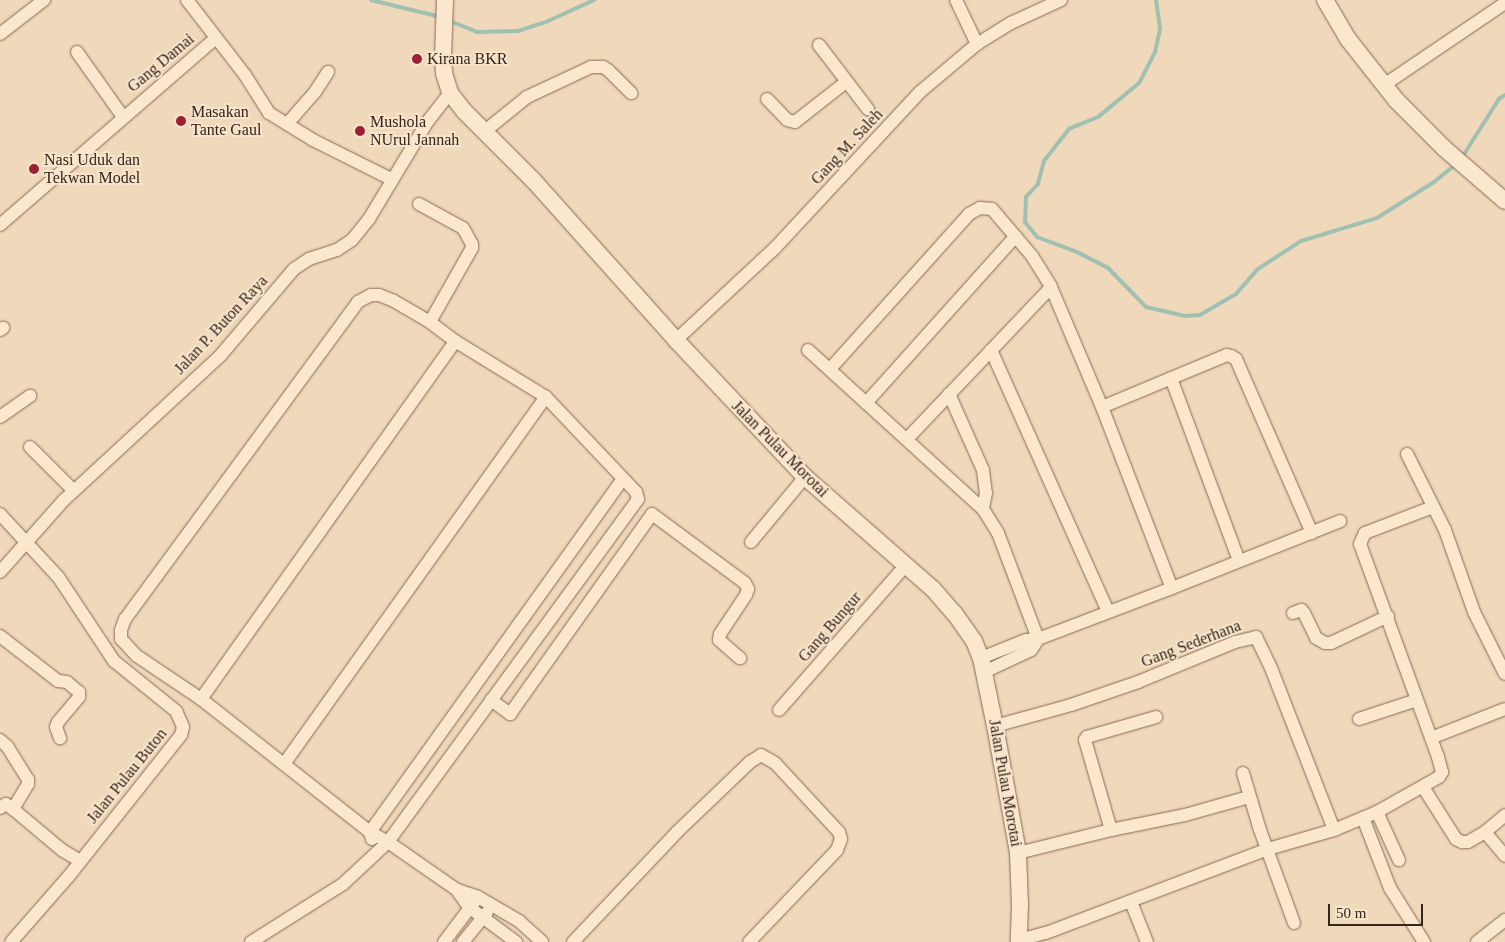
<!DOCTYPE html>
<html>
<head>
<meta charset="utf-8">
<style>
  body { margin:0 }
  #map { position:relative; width:1505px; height:942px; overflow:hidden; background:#f0d8bb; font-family:Georgia,serif }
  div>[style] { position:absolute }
  .stream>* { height:4px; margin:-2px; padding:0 2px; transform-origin:2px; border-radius:2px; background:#a0c0b2 }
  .minor-tunnel>* { height:12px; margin-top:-6px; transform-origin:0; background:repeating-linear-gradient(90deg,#cbb49b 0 12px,transparent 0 18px) }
  .roads { filter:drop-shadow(0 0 1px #886854) drop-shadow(0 0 1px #886854) }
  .minor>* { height:12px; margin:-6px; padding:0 6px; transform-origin:6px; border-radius:6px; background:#fbe7ce }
  .tertiary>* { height:16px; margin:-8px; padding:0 8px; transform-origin:8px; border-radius:8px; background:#fbe7ce }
  .dots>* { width:14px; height:14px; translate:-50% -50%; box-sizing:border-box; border:2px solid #f7e4cb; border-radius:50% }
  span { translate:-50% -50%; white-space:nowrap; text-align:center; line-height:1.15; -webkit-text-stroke:4px #f7e4cb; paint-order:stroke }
  .poi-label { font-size:16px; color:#36231a }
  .left { translate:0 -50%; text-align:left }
  .street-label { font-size:16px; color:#36231a }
  .scale { position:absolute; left:1328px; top:904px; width:95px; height:22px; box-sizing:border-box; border:2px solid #36231a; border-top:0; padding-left:6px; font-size:15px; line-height:18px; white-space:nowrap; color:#36231a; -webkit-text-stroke:4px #f7e4cb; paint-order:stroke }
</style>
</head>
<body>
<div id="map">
  <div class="stream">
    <div style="left:371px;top:0;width:72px;rotate:13.7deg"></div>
    <div style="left:1156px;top:0;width:29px;rotate:82deg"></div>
    <div style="left:1160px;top:29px;width:24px;rotate:102deg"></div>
    <div style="left:1155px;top:52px;width:35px;rotate:117deg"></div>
    <div style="left:1139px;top:83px;width:53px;rotate:140.3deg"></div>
    <div style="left:1098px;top:117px;width:31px;rotate:158deg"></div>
    <div style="left:1069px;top:129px;width:41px;rotate:128deg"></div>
    <div style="left:1044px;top:161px;width:24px;rotate:105deg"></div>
    <div style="left:1038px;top:184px;width:18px;rotate:133deg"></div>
    <div style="left:1026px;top:197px;width:25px;rotate:92deg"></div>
    <div style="left:1025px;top:222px;width:19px;rotate:51deg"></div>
    <div style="left:1037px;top:237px;width:43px;rotate:20.6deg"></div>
    <div style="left:1077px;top:252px;width:35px;rotate:27deg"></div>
    <div style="left:1108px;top:268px;width:54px;rotate:45.7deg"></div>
    <div style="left:1146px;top:307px;width:39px;rotate:13deg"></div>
    <div style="left:1184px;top:316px;width:16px;rotate:-4deg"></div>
    <div style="left:1200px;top:315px;width:42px;rotate:-30.3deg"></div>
    <div style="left:1236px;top:294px;width:33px;rotate:-49deg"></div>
    <div style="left:1258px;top:269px;width:51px;rotate:-33.1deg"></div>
    <div style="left:1301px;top:241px;width:79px;rotate:-16.8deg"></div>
    <div style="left:1377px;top:218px;width:67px;rotate:-32.3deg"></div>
    <div style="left:1434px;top:182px;width:28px;rotate:-39deg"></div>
    <div style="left:450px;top:21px;width:29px;rotate:22deg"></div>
    <div style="left:477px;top:32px;width:41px;rotate:-1.4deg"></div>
    <div style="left:518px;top:31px;width:32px;rotate:-18deg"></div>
    <div style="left:548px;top:21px;width:51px;rotate:-24.5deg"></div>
    <div style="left:1461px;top:159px;width:71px;rotate:-57.7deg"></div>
    <div style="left:1499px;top:99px;width:7px;rotate:-34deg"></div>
  </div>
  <div class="minor-tunnel">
    <div style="left:868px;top:109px;width:16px;rotate:50deg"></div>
  </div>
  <div class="roads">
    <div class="minor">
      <div style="left:187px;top:0;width:95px;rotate:52.3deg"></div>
      <div style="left:245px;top:75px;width:45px;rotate:57.7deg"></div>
      <div style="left:269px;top:113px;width:52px;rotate:31.5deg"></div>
      <div style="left:313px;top:140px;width:87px;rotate:26.6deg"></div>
      <div style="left:956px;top:0;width:49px;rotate:64.5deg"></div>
      <div style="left:0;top:34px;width:56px;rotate:-37.7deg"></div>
      <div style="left:819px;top:45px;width:81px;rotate:52.6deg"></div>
      <div style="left:77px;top:52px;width:80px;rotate:54.7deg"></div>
      <div style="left:1384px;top:85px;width:146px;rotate:-34.1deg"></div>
      <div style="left:767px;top:99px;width:29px;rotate:46deg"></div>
      <div style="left:787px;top:120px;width:8px;rotate:14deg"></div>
      <div style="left:795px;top:122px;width:65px;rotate:-38.1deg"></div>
      <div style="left:287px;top:124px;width:43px;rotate:-48.8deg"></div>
      <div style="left:315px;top:92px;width:24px;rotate:-57deg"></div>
      <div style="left:485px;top:131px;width:54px;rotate:-39deg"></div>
      <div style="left:527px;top:97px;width:71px;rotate:-25.1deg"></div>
      <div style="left:591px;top:67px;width:12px"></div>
      <div style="left:603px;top:67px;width:6px;rotate:31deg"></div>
      <div style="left:608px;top:70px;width:33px;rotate:45deg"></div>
      <div style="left:419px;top:204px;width:50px;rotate:28.6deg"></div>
      <div style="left:463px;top:228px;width:18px;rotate:61deg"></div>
      <div style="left:472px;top:244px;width:4px;rotate:90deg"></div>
      <div style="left:472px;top:248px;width:85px;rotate:119.6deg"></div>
      <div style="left:0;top:225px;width:284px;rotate:-40.9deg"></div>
      <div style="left:0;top:330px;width:4px;rotate:-34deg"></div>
      <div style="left:676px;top:340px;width:135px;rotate:-42.9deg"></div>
      <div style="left:775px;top:248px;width:213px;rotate:-47.1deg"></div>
      <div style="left:920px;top:92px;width:75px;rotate:-40.1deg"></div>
      <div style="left:977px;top:44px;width:40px;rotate:-32deg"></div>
      <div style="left:1011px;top:23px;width:55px;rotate:-24.7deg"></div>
      <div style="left:808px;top:350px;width:236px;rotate:42.3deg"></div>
      <div style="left:983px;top:509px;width:28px;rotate:58deg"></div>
      <div style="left:998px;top:533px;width:113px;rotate:69.3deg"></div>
      <div style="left:1038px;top:639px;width:13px;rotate:122deg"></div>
      <div style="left:1031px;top:650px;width:52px;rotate:154.9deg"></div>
      <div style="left:991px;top:350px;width:286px;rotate:65.9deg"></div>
      <div style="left:830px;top:369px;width:208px;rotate:-48.1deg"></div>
      <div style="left:969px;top:214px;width:13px;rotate:-29deg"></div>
      <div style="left:980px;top:208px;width:12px;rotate:5deg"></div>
      <div style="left:992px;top:209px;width:62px;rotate:49.6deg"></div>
      <div style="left:1032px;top:256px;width:36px;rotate:58deg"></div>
      <div style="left:1051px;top:287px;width:130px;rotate:67deg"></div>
      <div style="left:1102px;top:407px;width:194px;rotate:68.9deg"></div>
      <div style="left:1171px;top:378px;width:195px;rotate:69.6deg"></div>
      <div style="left:949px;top:394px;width:83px;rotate:65.9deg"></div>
      <div style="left:983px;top:470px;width:23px;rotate:83deg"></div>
      <div style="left:986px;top:493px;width:16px;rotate:101deg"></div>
      <div style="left:866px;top:403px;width:224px;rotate:-48.1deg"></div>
      <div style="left:1102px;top:407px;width:135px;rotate:-22.6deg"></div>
      <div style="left:1227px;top:355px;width:4px;rotate:14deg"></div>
      <div style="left:1231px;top:356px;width:6px;rotate:31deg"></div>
      <div style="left:1236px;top:359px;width:190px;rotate:66.4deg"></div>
      <div style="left:0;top:417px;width:37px;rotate:-35deg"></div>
      <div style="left:907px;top:439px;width:209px;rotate:-46.5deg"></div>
      <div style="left:30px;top:447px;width:62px;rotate:45deg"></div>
      <div style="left:1407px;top:454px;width:85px;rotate:63.4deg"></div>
      <div style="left:1445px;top:530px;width:87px;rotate:70.5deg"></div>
      <div style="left:1474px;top:612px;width:69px;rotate:63.4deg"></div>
      <div style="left:0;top:514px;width:87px;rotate:47.3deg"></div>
      <div style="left:59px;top:578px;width:100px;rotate:56.5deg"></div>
      <div style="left:114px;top:661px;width:80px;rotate:38.9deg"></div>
      <div style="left:176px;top:711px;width:17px;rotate:66deg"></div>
      <div style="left:183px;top:727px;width:8px;rotate:104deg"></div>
      <div style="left:181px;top:735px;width:181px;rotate:128.5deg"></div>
      <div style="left:68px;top:877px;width:86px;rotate:131.2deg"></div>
      <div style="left:751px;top:542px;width:85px;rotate:-50.3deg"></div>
      <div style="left:0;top:572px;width:96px;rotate:-48.4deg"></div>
      <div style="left:64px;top:500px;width:212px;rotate:-42.7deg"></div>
      <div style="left:220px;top:356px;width:114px;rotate:-49.6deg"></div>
      <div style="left:294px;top:269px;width:18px;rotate:-34deg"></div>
      <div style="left:309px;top:259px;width:29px;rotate:-18deg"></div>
      <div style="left:337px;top:250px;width:18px;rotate:-34deg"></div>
      <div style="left:352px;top:240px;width:27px;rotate:-51deg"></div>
      <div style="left:369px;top:219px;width:114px;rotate:-59deg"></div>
      <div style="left:428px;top:121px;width:36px;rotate:-52deg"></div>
      <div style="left:1293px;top:613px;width:9px;rotate:-21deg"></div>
      <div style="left:1301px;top:610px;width:4px;rotate:45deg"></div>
      <div style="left:1304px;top:613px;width:28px;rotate:64deg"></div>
      <div style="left:1316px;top:638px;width:10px;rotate:29deg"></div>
      <div style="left:1325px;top:643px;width:6px"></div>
      <div style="left:1331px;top:643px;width:63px;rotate:-25.3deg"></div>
      <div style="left:0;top:636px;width:73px;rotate:37.8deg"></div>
      <div style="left:58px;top:681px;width:9px;rotate:6deg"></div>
      <div style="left:67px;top:682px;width:16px;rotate:40deg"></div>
      <div style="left:79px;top:692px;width:5px;rotate:90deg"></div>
      <div style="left:79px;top:697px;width:33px;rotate:130deg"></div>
      <div style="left:58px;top:722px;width:5px;rotate:112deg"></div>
      <div style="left:56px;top:727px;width:12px;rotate:70deg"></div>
      <div style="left:981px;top:658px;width:48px;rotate:-21.8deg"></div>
      <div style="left:1026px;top:640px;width:12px;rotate:-5deg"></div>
      <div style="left:1038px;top:639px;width:143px;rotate:-20.8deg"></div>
      <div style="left:1172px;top:588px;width:181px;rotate:-21.7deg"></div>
      <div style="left:201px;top:699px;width:439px;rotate:-54.6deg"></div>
      <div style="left:491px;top:700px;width:24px;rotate:36deg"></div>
      <div style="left:510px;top:714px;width:245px;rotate:-54.6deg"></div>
      <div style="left:652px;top:514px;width:116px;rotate:36.6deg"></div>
      <div style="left:745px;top:583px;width:7px;rotate:63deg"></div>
      <div style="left:748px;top:589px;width:6px;rotate:108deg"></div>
      <div style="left:746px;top:595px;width:47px;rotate:123.7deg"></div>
      <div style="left:720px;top:634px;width:6px;rotate:99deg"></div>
      <div style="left:719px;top:640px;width:28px;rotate:41deg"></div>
      <div style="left:779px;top:710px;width:191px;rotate:-48.8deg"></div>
      <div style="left:1359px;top:719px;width:61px;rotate:-18.1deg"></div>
      <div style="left:995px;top:726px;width:79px;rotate:-15.4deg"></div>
      <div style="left:1071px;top:705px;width:71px;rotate:-18.9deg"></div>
      <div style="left:1138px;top:682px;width:105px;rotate:-22.4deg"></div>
      <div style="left:1235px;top:642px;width:22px;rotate:-13deg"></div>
      <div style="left:1256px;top:637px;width:34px;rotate:64deg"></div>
      <div style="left:1271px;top:668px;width:174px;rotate:68.7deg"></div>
      <div style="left:1431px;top:738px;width:79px;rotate:-21.4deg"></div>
      <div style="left:0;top:740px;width:9px;rotate:41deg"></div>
      <div style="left:7px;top:746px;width:39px;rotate:58deg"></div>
      <div style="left:28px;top:779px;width:5px;rotate:90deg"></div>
      <div style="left:28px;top:784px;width:29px;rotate:121deg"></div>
      <div style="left:284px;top:764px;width:451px;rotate:-54.5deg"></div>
      <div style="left:1243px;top:773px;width:59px;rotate:73.4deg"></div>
      <div style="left:1260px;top:830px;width:99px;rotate:69.9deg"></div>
      <div style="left:1423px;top:787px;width:62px;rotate:57.6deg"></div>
      <div style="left:1456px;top:839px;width:7px;rotate:27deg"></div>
      <div style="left:1462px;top:842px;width:6px"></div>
      <div style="left:1468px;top:842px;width:20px;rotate:-30deg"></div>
      <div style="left:1485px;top:832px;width:26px;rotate:-40deg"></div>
      <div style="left:0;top:808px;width:7px;rotate:-34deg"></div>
      <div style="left:6px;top:804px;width:9px;rotate:36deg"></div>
      <div style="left:13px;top:809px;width:64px;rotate:39.9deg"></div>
      <div style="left:62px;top:850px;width:21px;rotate:31deg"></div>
      <div style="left:1377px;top:812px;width:53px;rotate:65.4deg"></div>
      <div style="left:1363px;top:818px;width:75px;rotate:68.9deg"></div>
      <div style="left:1390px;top:888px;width:64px;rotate:57.8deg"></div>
      <div style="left:1111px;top:830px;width:94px;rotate:-106.1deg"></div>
      <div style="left:1085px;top:740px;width:4px;rotate:-56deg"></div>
      <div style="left:1087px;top:737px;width:72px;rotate:-16.2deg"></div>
      <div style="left:1485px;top:832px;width:31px;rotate:50deg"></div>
      <div style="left:372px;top:839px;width:7px;rotate:-106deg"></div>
      <div style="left:370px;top:832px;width:433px;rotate:-54.4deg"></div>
      <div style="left:1018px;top:853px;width:96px;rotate:-13.9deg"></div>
      <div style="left:1111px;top:830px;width:76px;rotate:-11.5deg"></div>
      <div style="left:1185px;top:815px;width:66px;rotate:-15.7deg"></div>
      <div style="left:457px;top:890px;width:21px;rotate:55deg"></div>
      <div style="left:469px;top:907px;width:59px;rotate:36.7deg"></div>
      <div style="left:1131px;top:902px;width:43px;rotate:68.2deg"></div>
      <div style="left:1019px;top:940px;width:28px;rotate:-15deg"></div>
      <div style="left:1046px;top:933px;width:237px;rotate:-20.7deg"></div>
      <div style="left:1268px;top:849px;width:69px;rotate:-16.1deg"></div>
      <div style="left:1334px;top:830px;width:47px;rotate:-22.7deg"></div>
      <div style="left:1377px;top:812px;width:71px;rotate:-29.4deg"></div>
      <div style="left:1439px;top:777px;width:6px;rotate:-59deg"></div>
      <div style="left:1442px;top:772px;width:16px;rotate:-105deg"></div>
      <div style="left:1438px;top:757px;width:227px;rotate:-110.1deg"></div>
      <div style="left:1360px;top:544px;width:12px;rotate:-66deg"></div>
      <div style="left:1365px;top:533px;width:73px;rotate:-20.9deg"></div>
      <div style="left:251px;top:942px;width:109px;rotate:-32.2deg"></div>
      <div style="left:343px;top:884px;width:62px;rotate:-43deg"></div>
      <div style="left:388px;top:842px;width:424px;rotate:-53.9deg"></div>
      <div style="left:638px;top:499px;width:7px;rotate:-106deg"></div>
      <div style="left:636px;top:492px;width:131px;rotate:-133.5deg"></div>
      <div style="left:546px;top:397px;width:107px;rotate:-148.4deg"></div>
      <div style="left:455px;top:341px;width:31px;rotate:-143deg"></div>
      <div style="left:430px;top:322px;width:42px;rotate:-149.7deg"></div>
      <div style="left:394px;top:301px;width:16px;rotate:-158deg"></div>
      <div style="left:379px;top:295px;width:8px;rotate:180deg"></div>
      <div style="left:371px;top:295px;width:15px;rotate:152deg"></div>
      <div style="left:358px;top:302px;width:393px;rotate:126.3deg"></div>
      <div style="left:125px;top:619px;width:12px;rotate:110deg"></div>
      <div style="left:121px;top:630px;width:9px;rotate:90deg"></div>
      <div style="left:121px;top:639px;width:23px;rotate:47deg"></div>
      <div style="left:137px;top:656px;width:77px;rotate:33.9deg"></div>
      <div style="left:201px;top:699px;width:215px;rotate:38.2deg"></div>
      <div style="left:370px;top:832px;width:21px;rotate:29deg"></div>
      <div style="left:388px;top:842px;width:84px;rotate:34.8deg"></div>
      <div style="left:457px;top:890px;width:22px;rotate:18deg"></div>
      <div style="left:478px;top:897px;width:48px;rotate:30.3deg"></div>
      <div style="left:519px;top:921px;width:31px;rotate:42deg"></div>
      <div style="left:444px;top:942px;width:51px;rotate:-52.9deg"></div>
      <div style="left:463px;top:942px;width:38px;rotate:-51deg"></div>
      <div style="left:573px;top:942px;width:151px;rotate:-46.6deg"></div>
      <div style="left:677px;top:832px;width:101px;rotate:-43.8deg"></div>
      <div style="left:750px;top:762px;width:13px;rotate:-32deg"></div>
      <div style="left:761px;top:755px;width:16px;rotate:30deg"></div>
      <div style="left:775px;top:763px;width:94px;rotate:47.2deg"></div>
      <div style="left:839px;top:832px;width:7px;rotate:74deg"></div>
      <div style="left:841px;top:839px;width:12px;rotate:110deg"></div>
      <div style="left:837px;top:850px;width:127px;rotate:133.7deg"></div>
      <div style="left:1477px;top:942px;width:36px;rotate:-38deg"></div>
    </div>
    <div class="tertiary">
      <div style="left:445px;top:0;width:58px;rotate:92deg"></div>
      <div style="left:443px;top:58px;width:15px;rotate:86deg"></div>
      <div style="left:444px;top:73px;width:21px;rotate:73deg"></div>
      <div style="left:450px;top:93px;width:23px;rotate:52deg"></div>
      <div style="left:464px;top:111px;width:98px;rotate:45deg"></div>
      <div style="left:533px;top:180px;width:215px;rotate:48.2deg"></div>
      <div style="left:676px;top:340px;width:188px;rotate:46.7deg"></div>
      <div style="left:805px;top:477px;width:170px;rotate:41.2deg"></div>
      <div style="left:933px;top:589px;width:33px;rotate:49deg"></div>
      <div style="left:955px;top:614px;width:33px;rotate:55deg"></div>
      <div style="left:974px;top:641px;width:18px;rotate:68deg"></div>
      <div style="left:981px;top:658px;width:69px;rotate:78.4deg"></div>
      <div style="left:995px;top:726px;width:129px;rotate:79.7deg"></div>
      <div style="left:1018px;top:853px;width:51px;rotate:87.8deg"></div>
      <div style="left:1020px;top:904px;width:38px;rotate:92deg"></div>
      <div style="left:1325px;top:0;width:45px;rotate:59.5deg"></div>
      <div style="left:1348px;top:39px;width:78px;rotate:51.8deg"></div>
      <div style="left:1396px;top:100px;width:69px;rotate:45deg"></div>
      <div style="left:1445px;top:149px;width:79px;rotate:40.9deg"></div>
    </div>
  </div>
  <div class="dots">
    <div style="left:417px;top:59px;background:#9a2134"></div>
    <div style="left:181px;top:121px;background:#9a2134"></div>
    <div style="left:360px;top:131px;background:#9a2134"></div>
    <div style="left:34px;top:169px;background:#9a2134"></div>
  </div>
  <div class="poi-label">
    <span class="left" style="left:427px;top:59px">Kirana BKR</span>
    <span class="left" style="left:191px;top:121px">Masakan<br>Tante Gaul</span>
    <span class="left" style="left:370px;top:131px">Mushola<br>NUrul Jannah</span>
    <span class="left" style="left:44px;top:169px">Nasi Uduk dan<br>Tekwan Model</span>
  </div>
  <div class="street-label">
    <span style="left:161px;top:63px;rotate:-40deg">Gang Damai</span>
    <span style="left:847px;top:147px;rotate:-47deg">Gang M. Saleh</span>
    <span style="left:221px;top:325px;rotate:-47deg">Jalan P. Buton Raya</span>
    <span style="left:780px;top:449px;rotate:45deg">Jalan Pulau Morotai</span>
    <span style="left:830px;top:627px;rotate:-49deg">Gang Bungur</span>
    <span style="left:1191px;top:644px;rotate:-21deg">Gang Sederhana</span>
    <span style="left:127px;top:776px;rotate:-51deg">Jalan Pulau Buton</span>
    <span style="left:1005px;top:783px;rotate:80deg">Jalan Pulau Morotai</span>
  </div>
  <div class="scale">50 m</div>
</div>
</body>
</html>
